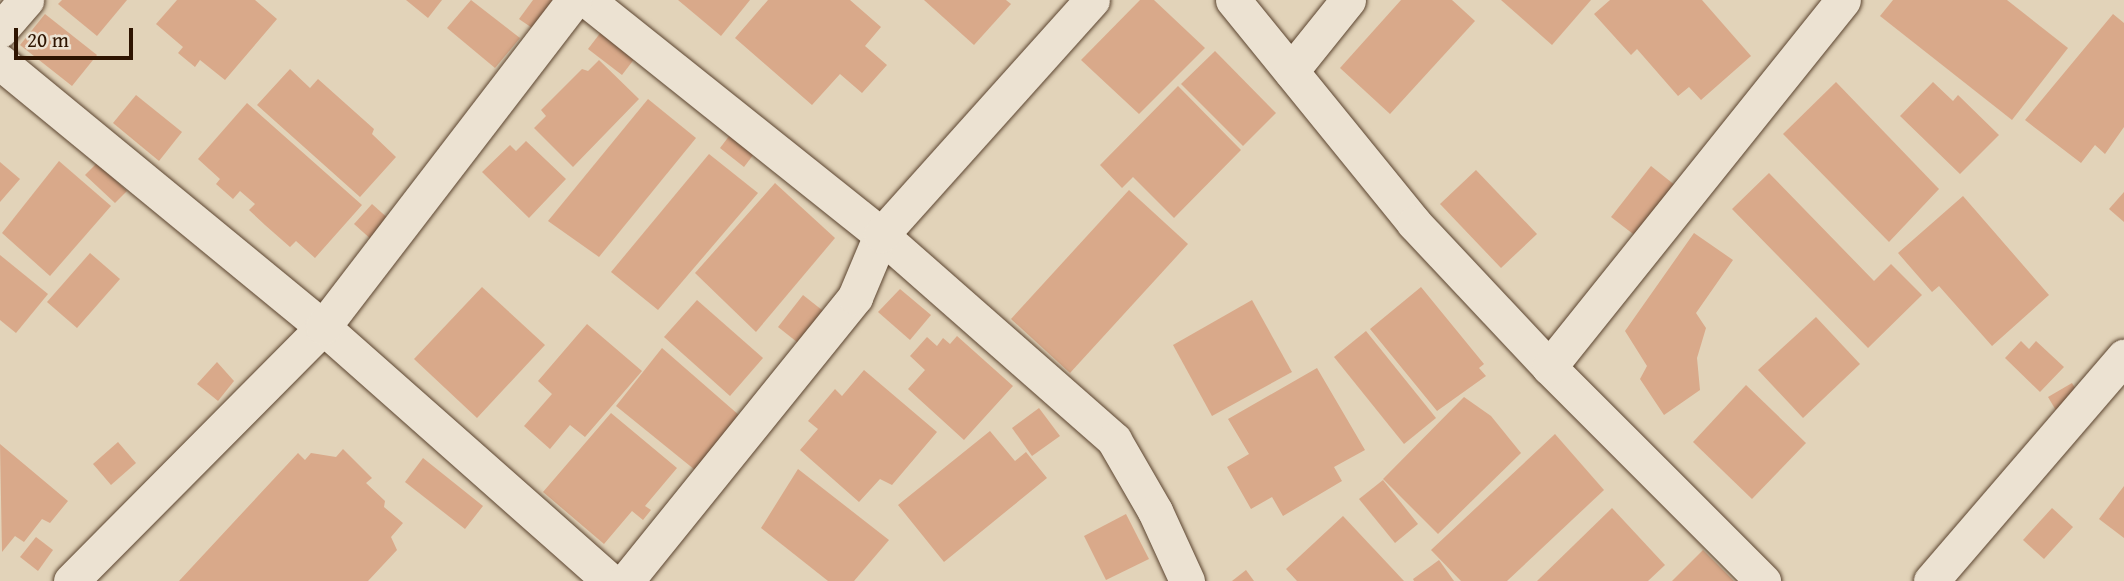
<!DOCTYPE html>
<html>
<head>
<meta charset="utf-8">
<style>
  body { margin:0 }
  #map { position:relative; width:2124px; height:581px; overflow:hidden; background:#e2d3b9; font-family:"Gentium Book Plus",serif }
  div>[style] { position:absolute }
  .building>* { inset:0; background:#d9a98a }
  .roads { filter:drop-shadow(0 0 2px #5b442f) drop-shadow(0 0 2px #5b442f) }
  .street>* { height:35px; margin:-17.5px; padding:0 17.5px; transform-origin:17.5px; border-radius:17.5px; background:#ece2d2 }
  span { translate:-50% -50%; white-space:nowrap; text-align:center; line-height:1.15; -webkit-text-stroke:5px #ece2d2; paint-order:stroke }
  .scale { position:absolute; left:14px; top:28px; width:119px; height:32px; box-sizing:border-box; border:4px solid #2e1401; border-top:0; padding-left:9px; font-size:21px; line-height:24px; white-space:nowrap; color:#2e1401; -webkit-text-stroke:5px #ece2d2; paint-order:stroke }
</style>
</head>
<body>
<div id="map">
  <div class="building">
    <div style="clip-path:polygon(62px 0,127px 0,97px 36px,58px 4px)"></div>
    <div style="clip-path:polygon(177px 0,255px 0,277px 19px,225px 80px,200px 60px,195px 67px,178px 53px,183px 47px,156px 24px)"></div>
    <div style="clip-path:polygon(406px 0,442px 0,428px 18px)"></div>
    <div style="clip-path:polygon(471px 0,520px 38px,495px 68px,447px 28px)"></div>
    <div style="clip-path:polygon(533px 0,557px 0,538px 32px,519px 19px)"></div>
    <div style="clip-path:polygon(678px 0,750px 0,721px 36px)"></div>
    <div style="clip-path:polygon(768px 0,850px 0,881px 27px,865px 46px,887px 65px,862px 93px,840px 74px,812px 105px,735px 38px)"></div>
    <div style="clip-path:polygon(924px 0,1006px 0,1011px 4px,974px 45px)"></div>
    <div style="clip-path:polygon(1140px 0,1154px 0,1205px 48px,1139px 114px,1081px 60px)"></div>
    <div style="clip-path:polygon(1401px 0,1452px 0,1475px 21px,1390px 114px,1340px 68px)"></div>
    <div style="clip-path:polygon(1501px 0,1591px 0,1552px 45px)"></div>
    <div style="clip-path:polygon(1610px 0,1702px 0,1751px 56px,1701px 100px,1689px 87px,1678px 96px,1637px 49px,1631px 55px,1594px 14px)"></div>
    <div style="clip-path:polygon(1893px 0,2007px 0,2068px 48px,2012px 120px,1880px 16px)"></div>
    <div style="clip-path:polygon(45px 14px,97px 55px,72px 86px,20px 45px)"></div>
    <div style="clip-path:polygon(2113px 14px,2124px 23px,2124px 127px,2105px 154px,2095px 145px,2081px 163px,2025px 120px)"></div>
    <div style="clip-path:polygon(601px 32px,635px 58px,622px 75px,588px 49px)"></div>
    <div style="clip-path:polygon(1215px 51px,1276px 113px,1243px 146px,1181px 84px)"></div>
    <div style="clip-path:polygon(599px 60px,639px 99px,573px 167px,534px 128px,546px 116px,541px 110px,582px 69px,588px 71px)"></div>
    <div style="clip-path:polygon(290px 69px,310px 88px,318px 79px,374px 129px,372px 134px,396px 157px,360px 197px,257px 105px)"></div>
    <div style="clip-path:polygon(1836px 82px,1939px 189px,1889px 242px,1783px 134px)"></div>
    <div style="clip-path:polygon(1933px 82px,1953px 101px,1958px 95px,1999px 135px,1960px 174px,1900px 116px)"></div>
    <div style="clip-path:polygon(1178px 86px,1241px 150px,1174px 218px,1133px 177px,1122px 188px,1100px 165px)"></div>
    <div style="clip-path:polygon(136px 95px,182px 132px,159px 161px,113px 123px)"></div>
    <div style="clip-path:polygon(648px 99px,696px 138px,599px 257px,548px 221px)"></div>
    <div style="clip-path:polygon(247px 103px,362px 205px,315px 258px,296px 241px,290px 247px,265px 225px,249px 210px,255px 204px,240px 191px,233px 199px,216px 184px,220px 179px,198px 159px)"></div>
    <div style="clip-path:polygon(733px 131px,757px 150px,744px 167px,720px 148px)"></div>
    <div style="clip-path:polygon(526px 141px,566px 179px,529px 218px,482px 172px,510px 145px,516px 151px)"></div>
    <div style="clip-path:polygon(709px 154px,758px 193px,658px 310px,611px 272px)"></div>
    <div style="clip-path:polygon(59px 161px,111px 206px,50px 276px,2px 233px)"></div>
    <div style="clip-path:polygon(0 162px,20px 179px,0 202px)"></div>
    <div style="clip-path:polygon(97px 163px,127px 191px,115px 203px,85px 175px)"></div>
    <div style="clip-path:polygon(1651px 166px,1676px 186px,1637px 237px,1611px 217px)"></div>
    <div style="clip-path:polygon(1476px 170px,1537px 234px,1501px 268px,1440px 204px)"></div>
    <div style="clip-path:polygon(1769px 173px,1874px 281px,1891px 264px,1922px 295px,1868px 348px,1732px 209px)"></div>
    <div style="clip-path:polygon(775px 183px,835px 238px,756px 332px,695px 273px)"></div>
    <div style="clip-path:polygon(1129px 190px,1188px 244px,1070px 373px,1011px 319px)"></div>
    <div style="clip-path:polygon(2124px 192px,2124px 222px,2109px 209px)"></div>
    <div style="clip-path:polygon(1963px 196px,2049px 295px,1992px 346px,1939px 286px,1932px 292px,1898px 253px)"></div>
    <div style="clip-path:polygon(372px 204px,391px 221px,373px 241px,354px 224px)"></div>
    <div style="clip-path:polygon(1694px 233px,1733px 260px,1696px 313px,1706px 328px,1697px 358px,1700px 390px,1664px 415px,1640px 379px,1647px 366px,1625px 331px)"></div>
    <div style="clip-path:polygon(90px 253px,120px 279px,77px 328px,47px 302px)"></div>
    <div style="clip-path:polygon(0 255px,48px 294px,16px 333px,0 320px)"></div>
    <div style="clip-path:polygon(482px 287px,545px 345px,477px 418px,414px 359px)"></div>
    <div style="clip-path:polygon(1421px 287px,1484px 364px,1479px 368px,1486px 376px,1437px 411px,1370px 329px)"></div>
    <div style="clip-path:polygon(900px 289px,931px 315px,910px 340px,878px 312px)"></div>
    <div style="clip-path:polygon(803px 295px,827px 314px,802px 346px,778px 327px)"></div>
    <div style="clip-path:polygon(697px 300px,763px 358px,730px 396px,664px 337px)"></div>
    <div style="clip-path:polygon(1252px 300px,1292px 372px,1212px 416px,1173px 345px)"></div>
    <div style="clip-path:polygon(1816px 317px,1860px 364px,1803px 418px,1758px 370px)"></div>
    <div style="clip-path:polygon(587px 324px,642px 371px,585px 437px,570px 425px,550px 449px,524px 426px,552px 394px,538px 381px)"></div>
    <div style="clip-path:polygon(1366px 331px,1436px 418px,1404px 444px,1334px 357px)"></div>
    <div style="clip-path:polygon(957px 336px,1013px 386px,964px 440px,908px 389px,925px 370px,910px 356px,927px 337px,937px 346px,943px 338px,950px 344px)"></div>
    <div style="clip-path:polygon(2021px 341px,2029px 349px,2036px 341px,2064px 367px,2040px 392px,2005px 358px)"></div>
    <div style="clip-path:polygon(662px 348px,740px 416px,695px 470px,616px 406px)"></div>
    <div style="clip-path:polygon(217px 362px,234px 381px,218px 401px,197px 384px)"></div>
    <div style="clip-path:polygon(1317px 368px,1365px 450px,1334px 467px,1342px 481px,1283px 516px,1272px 497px,1251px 509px,1227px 467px,1249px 454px,1228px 419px)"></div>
    <div style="clip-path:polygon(864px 370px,937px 432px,892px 485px,880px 479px,859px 502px,800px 450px,818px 429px,808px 421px,835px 389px,842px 396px)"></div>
    <div style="clip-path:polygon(2072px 383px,2091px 415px,2067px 429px,2048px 397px)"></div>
    <div style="clip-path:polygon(1746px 385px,1806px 443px,1752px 499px,1693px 442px)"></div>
    <div style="clip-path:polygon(1464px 397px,1491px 416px,1521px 453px,1438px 534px,1383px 479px)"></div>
    <div style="clip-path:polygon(1039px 408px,1060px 436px,1032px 456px,1012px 428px)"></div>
    <div style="clip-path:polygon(611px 413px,677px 468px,645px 506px,651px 510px,643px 520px,632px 511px,604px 544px,543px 492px)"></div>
    <div style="clip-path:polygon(990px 431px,1015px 461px,1026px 452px,1047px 478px,944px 562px,898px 505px)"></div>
    <div style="clip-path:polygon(1555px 434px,1604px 490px,1507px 581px,1461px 581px,1431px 550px)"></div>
    <div style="clip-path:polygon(118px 442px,136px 463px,111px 485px,93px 464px)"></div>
    <div style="clip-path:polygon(0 444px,68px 501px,50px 523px,42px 519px,24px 542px,15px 536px,2px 552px)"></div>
    <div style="clip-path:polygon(343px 449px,372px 478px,366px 483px,385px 501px,384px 507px,403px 523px,391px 537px,397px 550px,368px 581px,179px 581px,298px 453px,305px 460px,311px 453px,336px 457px)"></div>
    <div style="clip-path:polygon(423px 458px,483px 506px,465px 529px,405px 482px)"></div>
    <div style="clip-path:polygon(798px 469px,889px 540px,854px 581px,828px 581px,761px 528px)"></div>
    <div style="clip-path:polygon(1383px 480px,1418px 524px,1395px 543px,1359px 499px)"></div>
    <div style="clip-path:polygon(2124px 486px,2124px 538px,2099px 519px)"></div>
    <div style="clip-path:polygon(1612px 508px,1665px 565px,1648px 581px,1537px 581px)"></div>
    <div style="clip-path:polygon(2052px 508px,2073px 527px,2044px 559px,2023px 540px)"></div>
    <div style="clip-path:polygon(1126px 514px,1149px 559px,1106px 580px,1084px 536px)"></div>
    <div style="clip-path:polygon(1343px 516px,1404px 581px,1297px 581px,1286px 569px)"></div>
    <div style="clip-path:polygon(36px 537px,53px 550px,38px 571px,20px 557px)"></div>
    <div style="clip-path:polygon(1703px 550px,1734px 581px,1672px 581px)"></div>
    <div style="clip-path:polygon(1439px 560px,1454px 581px,1414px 581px,1413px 579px)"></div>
    <div style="clip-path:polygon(1246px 570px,1254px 581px,1232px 581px)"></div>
  </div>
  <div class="roads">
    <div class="street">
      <div style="left:587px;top:0;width:376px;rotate:38.6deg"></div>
      <div style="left:881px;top:235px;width:310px;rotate:41.3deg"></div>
      <div style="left:1114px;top:440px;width:82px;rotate:60deg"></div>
      <div style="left:1155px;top:511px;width:77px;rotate:65.4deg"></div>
      <div style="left:1233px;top:0;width:287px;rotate:50.9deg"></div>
      <div style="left:1414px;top:223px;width:197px;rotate:46.8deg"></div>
      <div style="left:1549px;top:367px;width:303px;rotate:45deg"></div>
      <div style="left:0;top:30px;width:40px;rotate:-49deg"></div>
      <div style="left:0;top:62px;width:418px;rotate:39.4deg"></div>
      <div style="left:323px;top:327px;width:383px;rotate:41.5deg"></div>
      <div style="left:1291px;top:71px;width:91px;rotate:-51.2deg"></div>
      <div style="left:1549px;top:367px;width:470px;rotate:-51.3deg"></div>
      <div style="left:71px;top:581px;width:358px;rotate:-45.2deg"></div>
      <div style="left:323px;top:327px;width:412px;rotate:-52.5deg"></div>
      <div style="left:626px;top:581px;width:365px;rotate:-51.1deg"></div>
      <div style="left:855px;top:297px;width:67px;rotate:-67.2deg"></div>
      <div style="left:881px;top:235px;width:316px;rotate:-48.1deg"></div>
      <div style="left:1931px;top:581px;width:296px;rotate:-49.3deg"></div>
    </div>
  </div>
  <div class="scale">20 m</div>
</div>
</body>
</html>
